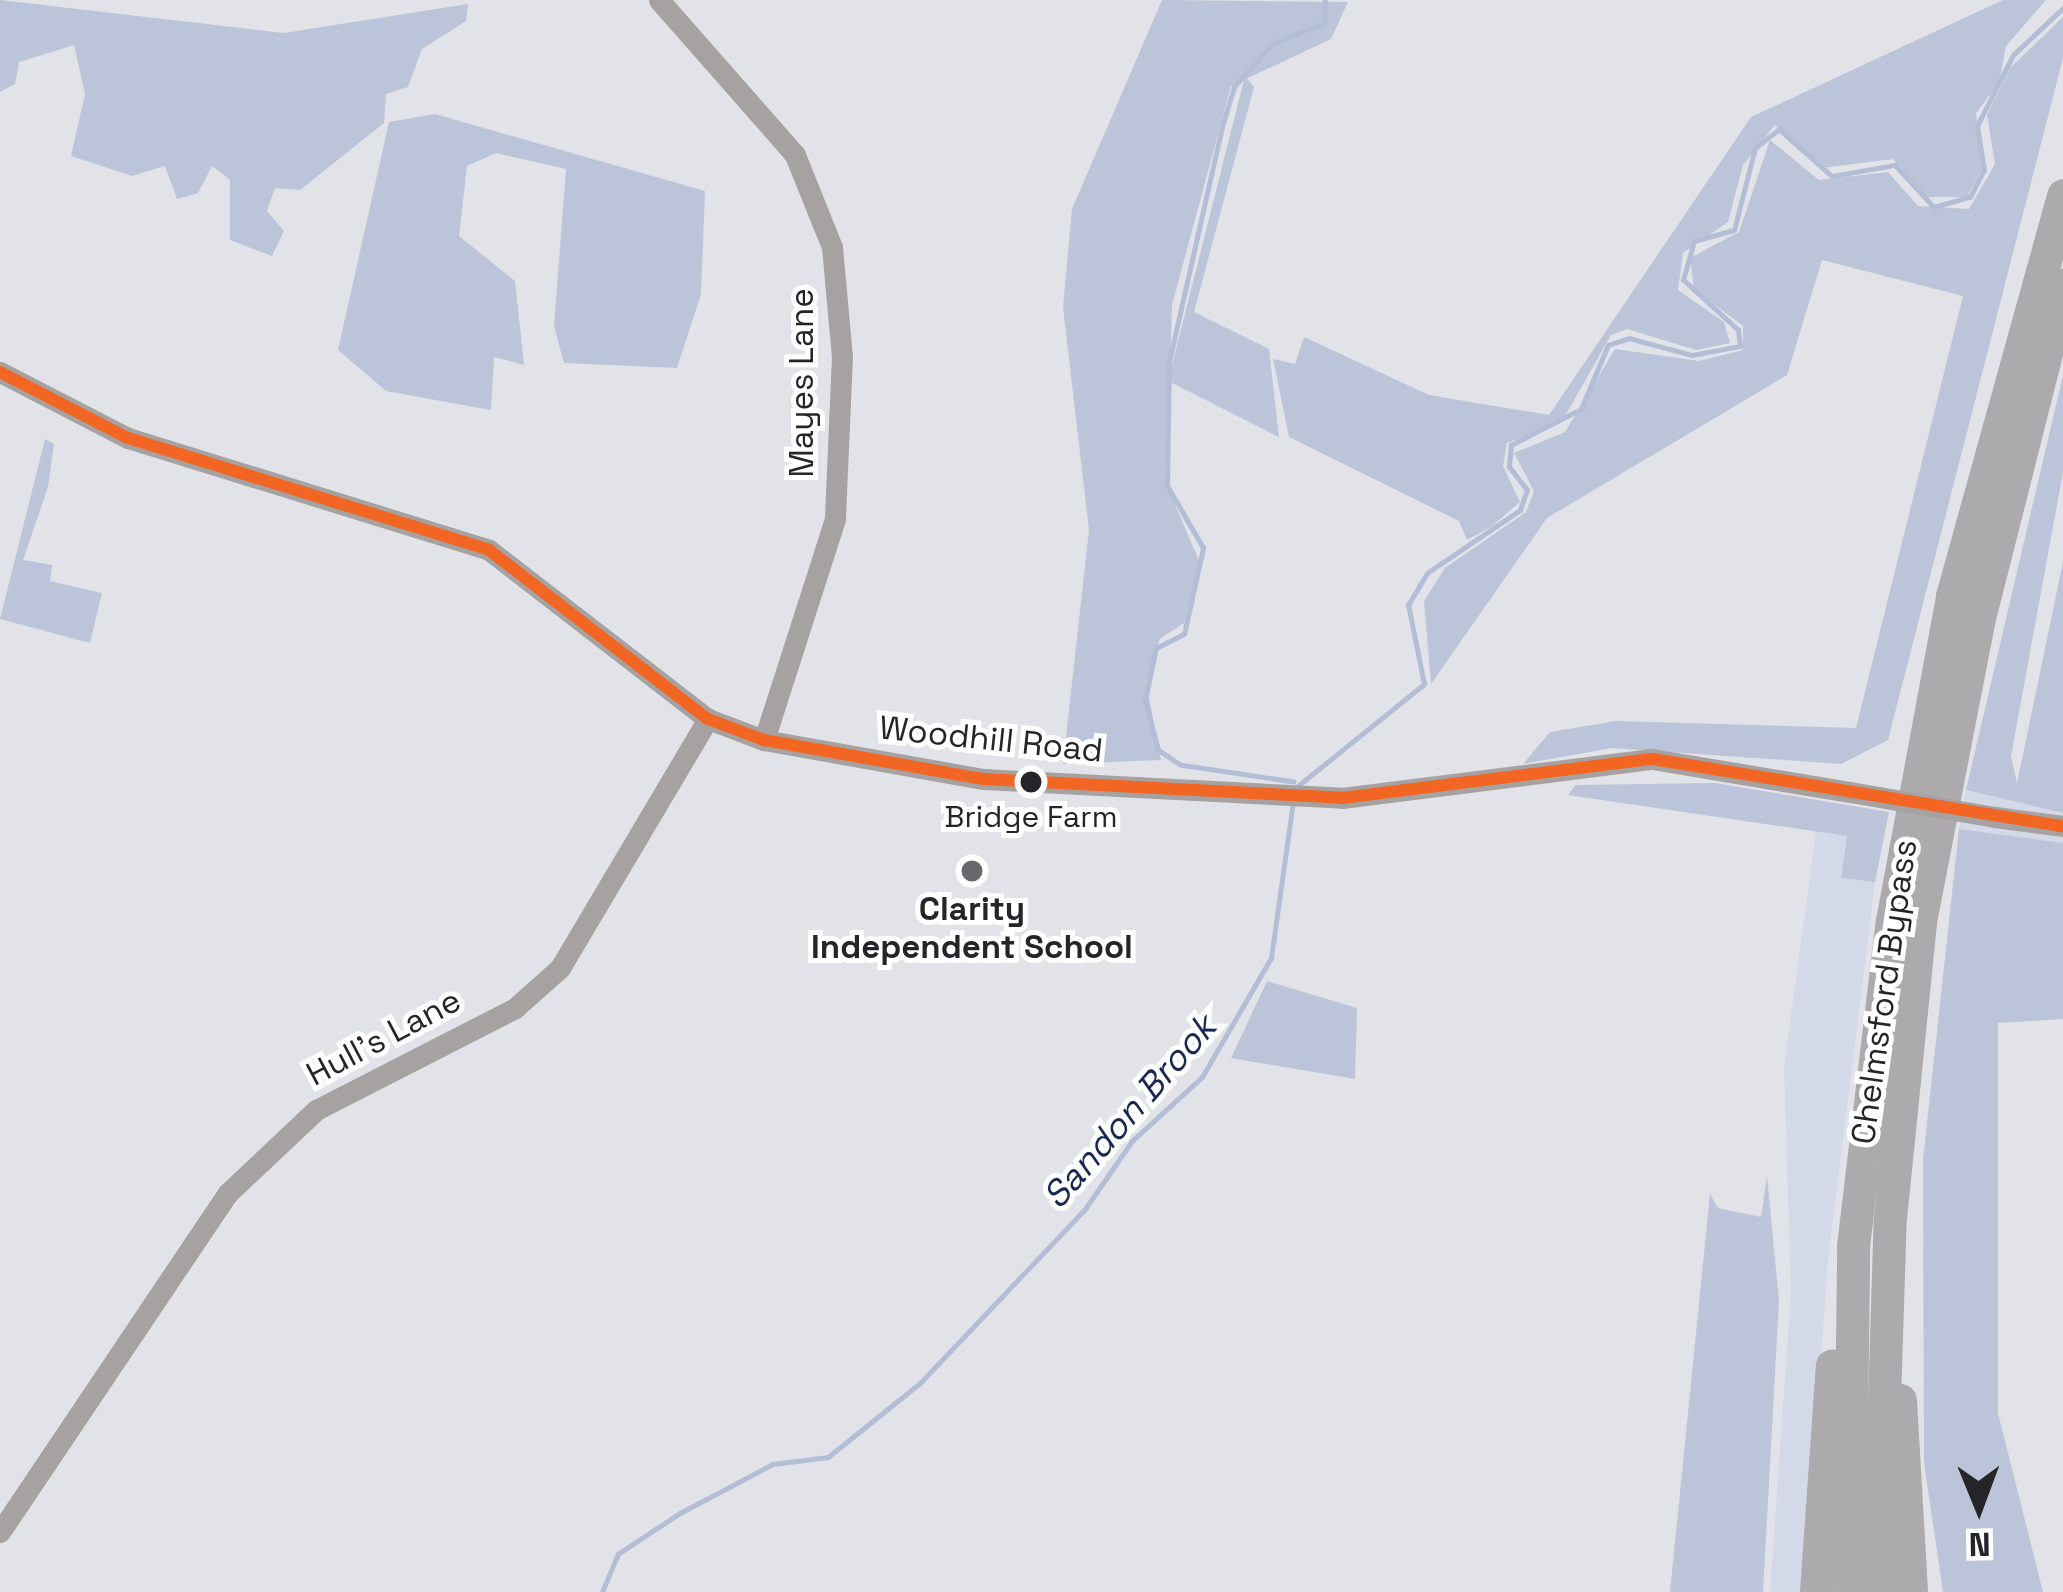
<!DOCTYPE html>
<html>
<head>
<meta charset="utf-8">
<style>
  body { margin:0 }
  #map { position:relative; width:2063px; height:1592px; overflow:hidden; background:#e2e3e8; font-family:"Space Grotesk",sans-serif }
  div>[style] { position:absolute }
  .green>* { inset:0; background:#d3d9e9 }
  .forest>* { inset:0; background:#bbc4d8 }
  .stream>* { height:4.5px; margin:-2.25px; padding:0 2.25px; transform-origin:2.25px; border-radius:2.25px; background:#b3bed6 }
  .minor>* { height:21px; margin:-10.5px; padding:0 10.5px; transform-origin:10.5px; border-radius:10.5px; background:#a6a2a1 }
  .highway>* { height:33px; margin:-16.5px; padding:0 16.5px; transform-origin:16.5px; border-radius:16.5px; background:#acaaac }
  .minor-bridge>* { height:21px; margin:-10.5px; padding:0 10.5px; transform-origin:10.5px; border-radius:10.5px; background:#a6a2a1 }
  .bus-1>* { height:12px; margin:-6px; padding:0 6px; transform-origin:6px; border-radius:6px; background:#f26522 }
  .dots>* { width:33px; height:33px; translate:-50% -50%; box-sizing:border-box; border:6px solid #fff; border-radius:50% }
  span { translate:-50% -50%; white-space:nowrap; text-align:center; line-height:1.15; -webkit-text-stroke:10px #fff; paint-order:stroke }
  .bus-label { font-size:30px; color:#242529 }
  .street-label { font-size:33px; color:#242529 }
  .poi-label { font-size:33px; color:#242529; font-weight:700 }
  .water-label { font-size:36px; color:#182852; font-style:italic }
  .north { position:absolute; left:1919px; top:1448px; width:120px; height:120px; -webkit-text-stroke:9px #fff; paint-order:stroke; rotate:179deg; font-size:33px; font-weight:700; line-height:48px; text-align:center; color:#242529 }
  .north::after { content:''; display:block; margin:auto; width:42px; height:54px; background:#242529; clip-path:polygon(50% 0,100% 100%,50% 72%,0 100%) }
</style>
</head>
<body>
<div id="map">
  <div class="green">
    <div style="clip-path:polygon(1966px 790px,2063px 813px,2063px 843px,1959px 829px)"></div>
    <div style="clip-path:polygon(1816px 832px,1848px 836px,1841px 878px,1875px 882px,1828px 1259px,1804px 1592px,1770px 1592px,1791px 1293px,1784px 1067px)"></div>
  </div>
  <div class="forest">
    <div style="clip-path:polygon(0 0,283px 33px,468px 4px,466px 21px,422px 49px,408px 87px,386px 94px,384px 123px,300px 190px,275px 188px,267px 211px,284px 231px,272px 256px,230px 240px,230px 180px,212px 166px,198px 193px,177px 199px,165px 166px,132px 176px,71px 156px,85px 94px,74px 45px,19px 62px,15px 84px,0 92px)"></div>
    <div style="clip-path:polygon(1162px 0,1348px 2px,1331px 39px,1231px 86px,1172px 305px,1167px 486px,1200px 563px,1184px 623px,1160px 639px,1146px 683px,1161px 760px,1063px 764px,1089px 530px,1063px 307px,1072px 209px)"></div>
    <div style="clip-path:polygon(2003px 0,2046px 0,2006px 46px,1999px 83px,1976px 113px,1984px 165px,1967px 197px,1926px 197px,1893px 159px,1822px 168px,1775px 125px,1743px 165px,1728px 222px,1683px 253px,1678px 290px,1724px 322px,1730px 343px,1696px 350px,1627px 329px,1611px 335px,1561px 423px,1507px 443px,1503px 466px,1520px 502px,1491px 527px,1467px 540px,1459px 521px,1289px 437px,1273px 359px,1295px 364px,1304px 337px,1429px 395px,1549px 415px,1751px 117px)"></div>
    <div style="clip-path:polygon(2063px 17px,2063px 58px,1888px 740px,1841px 764px,1612px 748px,1523px 764px,1550px 732px,1616px 721px,1856px 728px,1963px 296px,1822px 260px,1787px 375px,1547px 518px,1431px 684px,1424px 601px,1445px 568px,1526px 512px,1534px 491px,1514px 453px,1565px 432px,1615px 349px,1699px 361px,1743px 350px,1743px 326px,1694px 289px,1690px 258px,1739px 232px,1770px 140px,1819px 180px,1888px 172px,1918px 206px,1969px 209px,1995px 164px,1987px 115px,2010px 68px)"></div>
    <div style="clip-path:polygon(1245px 76px,1254px 87px,1194px 312px,1269px 349px,1279px 437px,1168px 381px)"></div>
    <div style="clip-path:polygon(435px 114px,705px 191px,701px 294px,677px 368px,564px 363px,554px 326px,566px 169px,496px 153px,467px 166px,459px 236px,515px 281px,524px 365px,494px 357px,491px 410px,386px 391px,338px 350px,389px 122px)"></div>
    <div style="clip-path:polygon(2063px 375px,2063px 472px,2011px 756px,2017px 783px,2063px 562px,2063px 813px,1966px 790px)"></div>
    <div style="clip-path:polygon(45px 439px,54px 444px,48px 487px,23px 560px,52px 565px,50px 581px,102px 593px,90px 643px,0 619px)"></div>
    <div style="clip-path:polygon(1715px 783px,1889px 812px,1875px 882px,1841px 878px,1847px 836px,1568px 795px,1575px 785px)"></div>
    <div style="clip-path:polygon(1959px 829px,2063px 843px,2063px 1019px,1998px 1023px,1998px 1413px,2043px 1592px,1943px 1592px,1924px 1463px,1923px 1160px)"></div>
    <div style="clip-path:polygon(1267px 981px,1357px 1008px,1355px 1079px,1231px 1058px)"></div>
    <div style="clip-path:polygon(1767px 1176px,1779px 1301px,1763px 1592px,1670px 1592px,1710px 1194px,1718px 1208px,1761px 1217px)"></div>
  </div>
  <div class="stream">
    <div style="left:1294px;top:782px;width:115px;rotate:-171.5deg"></div>
    <div style="left:1180px;top:765px;width:27px;rotate:-146deg"></div>
    <div style="left:1158px;top:750px;width:52px;rotate:-104.6deg"></div>
    <div style="left:1145px;top:700px;width:53px;rotate:-78.1deg"></div>
    <div style="left:1156px;top:648px;width:31px;rotate:-27deg"></div>
    <div style="left:1184px;top:634px;width:88px;rotate:-77.5deg"></div>
    <div style="left:1203px;top:548px;width:72px;rotate:-120.1deg"></div>
    <div style="left:1167px;top:486px;width:124px;rotate:-89.1deg"></div>
    <div style="left:1169px;top:362px;width:241px;rotate:-77.3deg"></div>
    <div style="left:1222px;top:127px;width:42px;rotate:-73.3deg"></div>
    <div style="left:1234px;top:87px;width:57px;rotate:-48.5deg"></div>
    <div style="left:1272px;top:44px;width:56px;rotate:-22deg"></div>
    <div style="left:1324px;top:23px;width:23px;rotate:-88deg"></div>
    <div style="left:1294px;top:789px;width:167px;rotate:-38.9deg"></div>
    <div style="left:1424px;top:684px;width:81px;rotate:-101.4deg"></div>
    <div style="left:1408px;top:605px;width:37px;rotate:-59deg"></div>
    <div style="left:1427px;top:573px;width:112px;rotate:-34.1deg"></div>
    <div style="left:1520px;top:510px;width:21px;rotate:-71deg"></div>
    <div style="left:1527px;top:490px;width:29px;rotate:-128deg"></div>
    <div style="left:1509px;top:467px;width:22px;rotate:-85deg"></div>
    <div style="left:1511px;top:445px;width:79px;rotate:-27.2deg"></div>
    <div style="left:1581px;top:409px;width:69px;rotate:-67.1deg"></div>
    <div style="left:1608px;top:345px;width:22px;rotate:-18deg"></div>
    <div style="left:1629px;top:338px;width:65px;rotate:15.1deg"></div>
    <div style="left:1692px;top:355px;width:49px;rotate:-10.6deg"></div>
    <div style="left:1740px;top:346px;width:16px;rotate:-97deg"></div>
    <div style="left:1738px;top:330px;width:74px;rotate:-137.7deg"></div>
    <div style="left:1683px;top:280px;width:41px;rotate:-74.2deg"></div>
    <div style="left:1694px;top:241px;width:41px;rotate:-15.4deg"></div>
    <div style="left:1734px;top:230px;width:85px;rotate:-75.6deg"></div>
    <div style="left:1755px;top:148px;width:31px;rotate:-38deg"></div>
    <div style="left:1779px;top:129px;width:71px;rotate:41.6deg"></div>
    <div style="left:1832px;top:176px;width:64px;rotate:-9.9deg"></div>
    <div style="left:1895px;top:165px;width:57px;rotate:47.1deg"></div>
    <div style="left:1934px;top:207px;width:37px;rotate:-16deg"></div>
    <div style="left:1970px;top:197px;width:30px;rotate:-63deg"></div>
    <div style="left:1984px;top:170px;width:45px;rotate:-99deg"></div>
    <div style="left:1977px;top:126px;width:80px;rotate:-63.1deg"></div>
    <div style="left:2013px;top:55px;width:69px;rotate:-43.2deg"></div>
    <div style="left:602px;top:1592px;width:41px;rotate:-67.2deg"></div>
    <div style="left:618px;top:1554px;width:74px;rotate:-33.5deg"></div>
    <div style="left:680px;top:1513px;width:105px;rotate:-27.8deg"></div>
    <div style="left:773px;top:1464px;width:55px;rotate:-7.3deg"></div>
    <div style="left:828px;top:1457px;width:118px;rotate:-38.8deg"></div>
    <div style="left:920px;top:1383px;width:240px;rotate:-46.5deg"></div>
    <div style="left:1085px;top:1209px;width:83px;rotate:-55.3deg"></div>
    <div style="left:1132px;top:1141px;width:95px;rotate:-42.4deg"></div>
    <div style="left:1202px;top:1077px;width:138px;rotate:-59.9deg"></div>
    <div style="left:1271px;top:958px;width:159px;rotate:-82deg"></div>
  </div>
  <div class="minor">
    <div style="left:659px;top:0;width:206px;rotate:48.7deg"></div>
    <div style="left:795px;top:155px;width:99px;rotate:68.1deg"></div>
    <div style="left:832px;top:247px;width:109px;rotate:84.8deg"></div>
    <div style="left:842px;top:356px;width:163px;rotate:92.5deg"></div>
    <div style="left:835px;top:519px;width:232px;rotate:107.8deg"></div>
    <div style="left:0;top:372px;width:144px;rotate:27.3deg"></div>
    <div style="left:128px;top:438px;width:378px;rotate:17.2deg"></div>
    <div style="left:489px;top:550px;width:277px;rotate:37.7deg"></div>
    <div style="left:708px;top:719px;width:60px;rotate:20.6deg"></div>
    <div style="left:764px;top:740px;width:223px;rotate:10.1deg"></div>
    <div style="left:984px;top:779px;width:359px;rotate:3deg"></div>
    <div style="left:1342px;top:798px;width:312px;rotate:-7.2deg"></div>
    <div style="left:1652px;top:759px;width:201px;rotate:9.5deg"></div>
    <div style="left:1995px;top:817px;width:69px;rotate:7.5deg"></div>
    <div style="left:0;top:1532px;width:409px;rotate:-56.1deg"></div>
    <div style="left:228px;top:1193px;width:121px;rotate:-43.3deg"></div>
    <div style="left:316px;top:1110px;width:224px;rotate:-27.1deg"></div>
    <div style="left:515px;top:1008px;width:60px;rotate:-41.6deg"></div>
    <div style="left:560px;top:968px;width:290px;rotate:-59.3deg"></div>
  </div>
  <div class="highway">
    <div style="left:1900px;top:1400px;width:192px;rotate:86.7deg"></div>
    <div style="left:1816px;top:1592px;width:227px;rotate:-86deg"></div>
    <div style="left:1849px;top:1592px;width:346px;rotate:-89.3deg"></div>
    <div style="left:1853px;top:1246px;width:327px;rotate:-83.2deg"></div>
    <div style="left:1892px;top:921px;width:330px;rotate:-79.5deg"></div>
    <div style="left:1952px;top:596px;width:416px;rotate:-74.5deg"></div>
    <div style="left:1878px;top:1592px;width:374px;rotate:-88.2deg"></div>
    <div style="left:1890px;top:1218px;width:299px;rotate:-84.2deg"></div>
    <div style="left:1920px;top:921px;width:305px;rotate:-79deg"></div>
    <div style="left:1978px;top:622px;width:348px;rotate:-75.8deg"></div>
  </div>
  <div class="minor-bridge">
    <div style="left:1850px;top:792px;width:147px;rotate:9.8deg"></div>
  </div>
  <div class="bus-1">
    <div style="left:0;top:372px;width:144px;rotate:27.3deg"></div>
    <div style="left:128px;top:438px;width:378px;rotate:17.2deg"></div>
    <div style="left:489px;top:550px;width:277px;rotate:37.7deg"></div>
    <div style="left:708px;top:719px;width:60px;rotate:20.6deg"></div>
    <div style="left:764px;top:740px;width:223px;rotate:10.1deg"></div>
    <div style="left:984px;top:779px;width:359px;rotate:3deg"></div>
    <div style="left:1342px;top:798px;width:312px;rotate:-7.2deg"></div>
    <div style="left:1652px;top:759px;width:416px;rotate:9.3deg"></div>
  </div>
  <div class="dots">
    <div style="left:1031px;top:782px;background:#242529"></div>
    <div style="left:972px;top:871px;background:#66686c"></div>
  </div>
  <div class="bus-label">
    <span style="left:1031px;top:817px">Bridge Farm</span>
  </div>
  <div class="street-label">
    <span style="left:803px;top:383px;rotate:-90deg">Mayes Lane</span>
    <span style="left:991px;top:740px;rotate:6deg">Woodhill Road</span>
    <span style="left:1885px;top:992px;rotate:-82deg">Chelmsford Bypass</span>
    <span style="left:384px;top:1038px;rotate:-28deg">Hull's Lane</span>
  </div>
  <div class="poi-label">
    <span style="left:972px;top:929px">Clarity<br>Independent School</span>
  </div>
  <div class="water-label">
    <span style="left:1130px;top:1112px;rotate:-49deg">Sandon Brook</span>
  </div>
  <div class="north">N</div>
</div>
</body>
</html>
